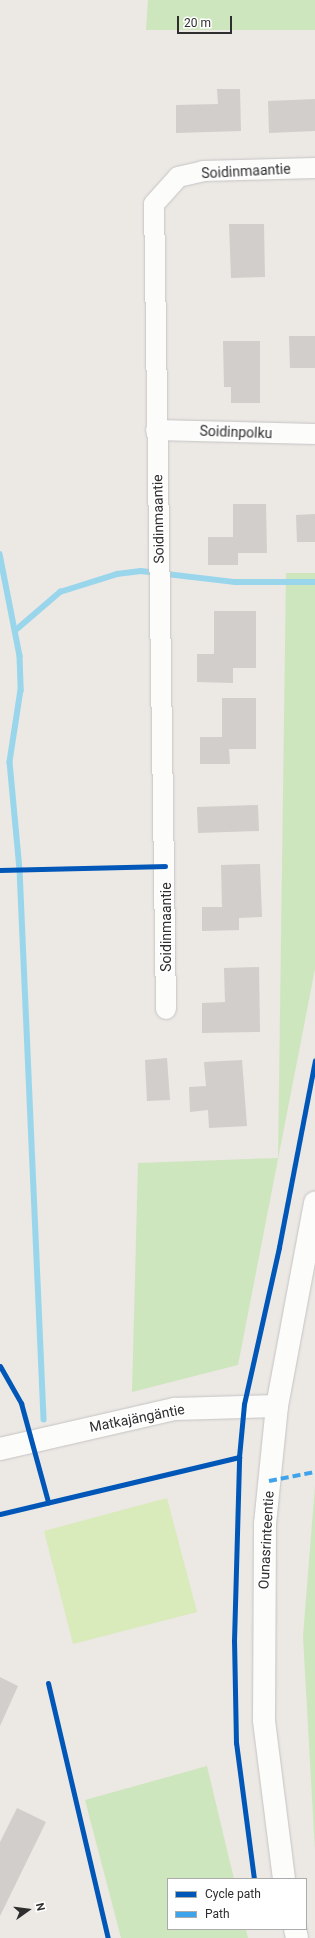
<!DOCTYPE html>
<html>
<head>
<meta charset="utf-8">
<style>
  body { margin:0 }
  #map { position:relative; width:315px; height:1938px; overflow:hidden; background:#ece8e4; font-family:Roboto,sans-serif }
  div>[style] { position:absolute }
  .green>* { inset:0; background:#cee6be }
  .pitch>* { inset:0; background:#d9eabb }
  .stream>* { height:5.5px; margin:-2.75px; padding:0 2.75px; transform-origin:2.75px; border-radius:2.75px; background:#99d6ec }
  .building>* { inset:0; background:#d1cecb }
  .roads { filter:drop-shadow(0 0 1px #c5c4c5) drop-shadow(0 0 1px #c5c4c5) }
  .minor>* { height:20px; margin:-10px; padding:0 10px; transform-origin:10px; border-radius:10px; background:#fcfcfb }
  .tertiary>* { height:22px; margin:-11px; padding:0 11px; transform-origin:11px; border-radius:11px; background:#fcfcfb }
  .quiet>* { height:4px; margin-top:-2px; transform-origin:0; background:repeating-linear-gradient(90deg,#3ea3eb 0 8px,transparent 0 12px) }
  .cycleway>* { height:5px; margin:-2.5px; padding:0 2.5px; transform-origin:2.5px; border-radius:2.5px; background:#0057b8 }
  span { translate:-50% -50%; white-space:nowrap; text-align:center; line-height:1.15; -webkit-text-stroke:3.5px #fff; paint-order:stroke }
  .street-label { font-size:14px; color:#2e2e2e }
  .legend { position:absolute; left:167px; top:1878px; width:140px; height:52px; box-sizing:border-box; background:#fff; border:1px solid #ababab; margin:0; padding:5px 7px; list-style:none; font-size:12px; color:#2e2e2e }
  .legend li { display:flex; align-items:center; gap:8px; height:20px }
  .legend b { width:20px; border:1px solid #ababab }
  .north { position:absolute; left:8px; top:1890px; width:40px; height:40px; -webkit-text-stroke:3px #fff; paint-order:stroke; rotate:76deg; font-size:11px; font-weight:700; line-height:16px; text-align:center; color:#2e2e2e }
  .north::after { content:''; display:block; margin:auto; width:14px; height:18px; background:#2e2e2e; clip-path:polygon(50% 0,100% 100%,50% 72%,0 100%) }
  .scale { position:absolute; left:177px; top:16px; width:55px; height:18px; box-sizing:border-box; border:2px solid #2e2e2e; border-top:0; padding-left:5px; font-size:12px; line-height:14px; white-space:nowrap; color:#2e2e2e; -webkit-text-stroke:3px #fff; paint-order:stroke }
</style>
</head>
<body>
<div id="map">
  <div class="green">
    <div style="clip-path:polygon(148px 0,315px 0,315px 30px,146px 30px)"></div>
    <div style="clip-path:polygon(286px 573px,315px 573px,315px 969px,238px 1365px,132px 1392px,138px 1163px,278px 1158px)"></div>
    <div style="clip-path:polygon(315px 1486px,315px 1851px,303px 1636px)"></div>
    <div style="clip-path:polygon(207px 1766px,234px 1879px,168px 1879px,168px 1929px,246px 1929px,248px 1938px,121px 1938px,85px 1800px)"></div>
  </div>
  <div class="pitch">
    <div style="clip-path:polygon(167px 1498px,197px 1612px,73px 1644px,44px 1531px)"></div>
  </div>
  <div class="stream">
    <div style="left:0;top:554px;width:104px;rotate:78.9deg"></div>
    <div style="left:20px;top:656px;width:34px;rotate:88deg"></div>
    <div style="left:21px;top:690px;width:73px;rotate:98.7deg"></div>
    <div style="left:10px;top:762px;width:107px;rotate:84.7deg"></div>
    <div style="left:20px;top:869px;width:551px;rotate:87.5deg"></div>
    <div style="left:17px;top:629px;width:57px;rotate:-40.7deg"></div>
    <div style="left:60px;top:592px;width:60px;rotate:-17.5deg"></div>
    <div style="left:117px;top:574px;width:24px;rotate:-7deg"></div>
    <div style="left:141px;top:571px;width:95px;rotate:6.7deg"></div>
    <div style="left:235px;top:582px;width:80px"></div>
  </div>
  <div class="building">
    <div style="clip-path:polygon(217px 89px,240px 89px,241px 131px,176px 133px,176px 105px,218px 104px)"></div>
    <div style="clip-path:polygon(315px 99px,315px 131px,269px 133px,268px 101px)"></div>
    <div style="clip-path:polygon(229px 224px,264px 224px,265px 277px,231px 278px)"></div>
    <div style="clip-path:polygon(289px 336px,315px 336px,315px 368px,290px 368px)"></div>
    <div style="clip-path:polygon(223px 341px,260px 341px,260px 403px,231px 403px,231px 387px,224px 387px)"></div>
    <div style="clip-path:polygon(233px 504px,266px 504px,267px 553px,238px 553px,238px 565px,208px 565px,208px 537px,233px 537px)"></div>
    <div style="clip-path:polygon(315px 514px,315px 542px,297px 542px,296px 515px)"></div>
    <div style="clip-path:polygon(214px 611px,256px 611px,256px 668px,233px 668px,233px 683px,197px 682px,197px 654px,214px 654px)"></div>
    <div style="clip-path:polygon(222px 698px,256px 698px,256px 749px,229px 749px,230px 764px,200px 764px,200px 737px,222px 737px)"></div>
    <div style="clip-path:polygon(258px 805px,259px 831px,198px 833px,197px 807px)"></div>
    <div style="clip-path:polygon(260px 864px,262px 917px,239px 918px,239px 930px,202px 931px,202px 907px,222px 907px,221px 865px)"></div>
    <div style="clip-path:polygon(259px 967px,260px 1032px,202px 1033px,202px 1003px,225px 1002px,224px 968px)"></div>
    <div style="clip-path:polygon(167px 1058px,170px 1100px,147px 1101px,145px 1060px)"></div>
    <div style="clip-path:polygon(242px 1060px,247px 1126px,209px 1128px,208px 1110px,190px 1112px,189px 1087px,206px 1086px,204px 1062px)"></div>
    <div style="clip-path:polygon(0 1677px,18px 1686px,0 1726px)"></div>
    <div style="clip-path:polygon(17px 1808px,46px 1822px,0 1916px,0 1842px)"></div>
  </div>
  <div class="roads">
    <div class="minor">
      <div style="left:156px;top:430px;width:159px;rotate:1.4deg"></div>
      <div style="left:166px;top:1009px;width:805px;rotate:-90.85deg"></div>
      <div style="left:154px;top:204px;width:36px;rotate:-48deg"></div>
      <div style="left:178px;top:177px;width:26px;rotate:-13deg"></div>
      <div style="left:203px;top:171px;width:112px;rotate:-1.5deg"></div>
    </div>
    <div class="tertiary">
      <div style="left:0;top:1449px;width:180px;rotate:-12.9deg"></div>
      <div style="left:175px;top:1409px;width:102px;rotate:-1.7deg"></div>
      <div style="left:284px;top:1879px;width:160px;rotate:-97.2deg"></div>
      <div style="left:264px;top:1720px;width:196px;rotate:-89.7deg"></div>
      <div style="left:265px;top:1524px;width:119px;rotate:-84.2deg"></div>
      <div style="left:277px;top:1406px;width:207px;rotate:-79.4deg"></div>
      <div style="left:295px;top:1929px;width:9px;rotate:77deg"></div>
    </div>
  </div>
  <div class="quiet">
    <div style="left:269px;top:1481px;width:47px;rotate:-11.1deg"></div>
  </div>
  <div class="cycleway">
    <div style="left:0;top:870px;width:165px;rotate:-1.4deg"></div>
    <div style="left:0;top:1366px;width:43px;rotate:60.4deg"></div>
    <div style="left:21px;top:1403px;width:103px;rotate:74.7deg"></div>
    <div style="left:0;top:1514px;width:246px;rotate:-13.4deg"></div>
    <div style="left:48px;top:1683px;width:262px;rotate:76.8deg"></div>
    <div style="left:254px;top:1879px;width:137px;rotate:-97.5deg"></div>
    <div style="left:236px;top:1743px;width:102px;rotate:-91.1deg"></div>
    <div style="left:234px;top:1641px;width:184px;rotate:-88.4deg"></div>
    <div style="left:239px;top:1457px;width:53px;rotate:-84.6deg"></div>
    <div style="left:244px;top:1404px;width:161px;rotate:-77.4deg"></div>
    <div style="left:279px;top:1247px;width:190px;rotate:-79.1deg"></div>
  </div>
  <div class="street-label">
    <span style="left:246px;top:171px;rotate:-3deg">Soidinmaantie</span>
    <span style="left:236px;top:432px;rotate:2deg">Soidinpolku</span>
    <span style="left:158px;top:519px;rotate:-91deg">Soidinmaantie</span>
    <span style="left:166px;top:927px;rotate:-90deg">Soidinmaantie</span>
    <span style="left:137px;top:1418px;rotate:-11deg">Matkajängäntie</span>
    <span style="left:266px;top:1540px;rotate:-87deg">Ounasrinteentie</span>
  </div>
  <ul class="legend">
  <li><b style="height:5px;background:#0057b8"></b>Cycle path</li>
  <li><b style="height:5px;background:#3ea3eb"></b>Path</li>
  </ul>
  <div class="north">N</div>
  <div class="scale">20 m</div>
</div>
</body>
</html>
